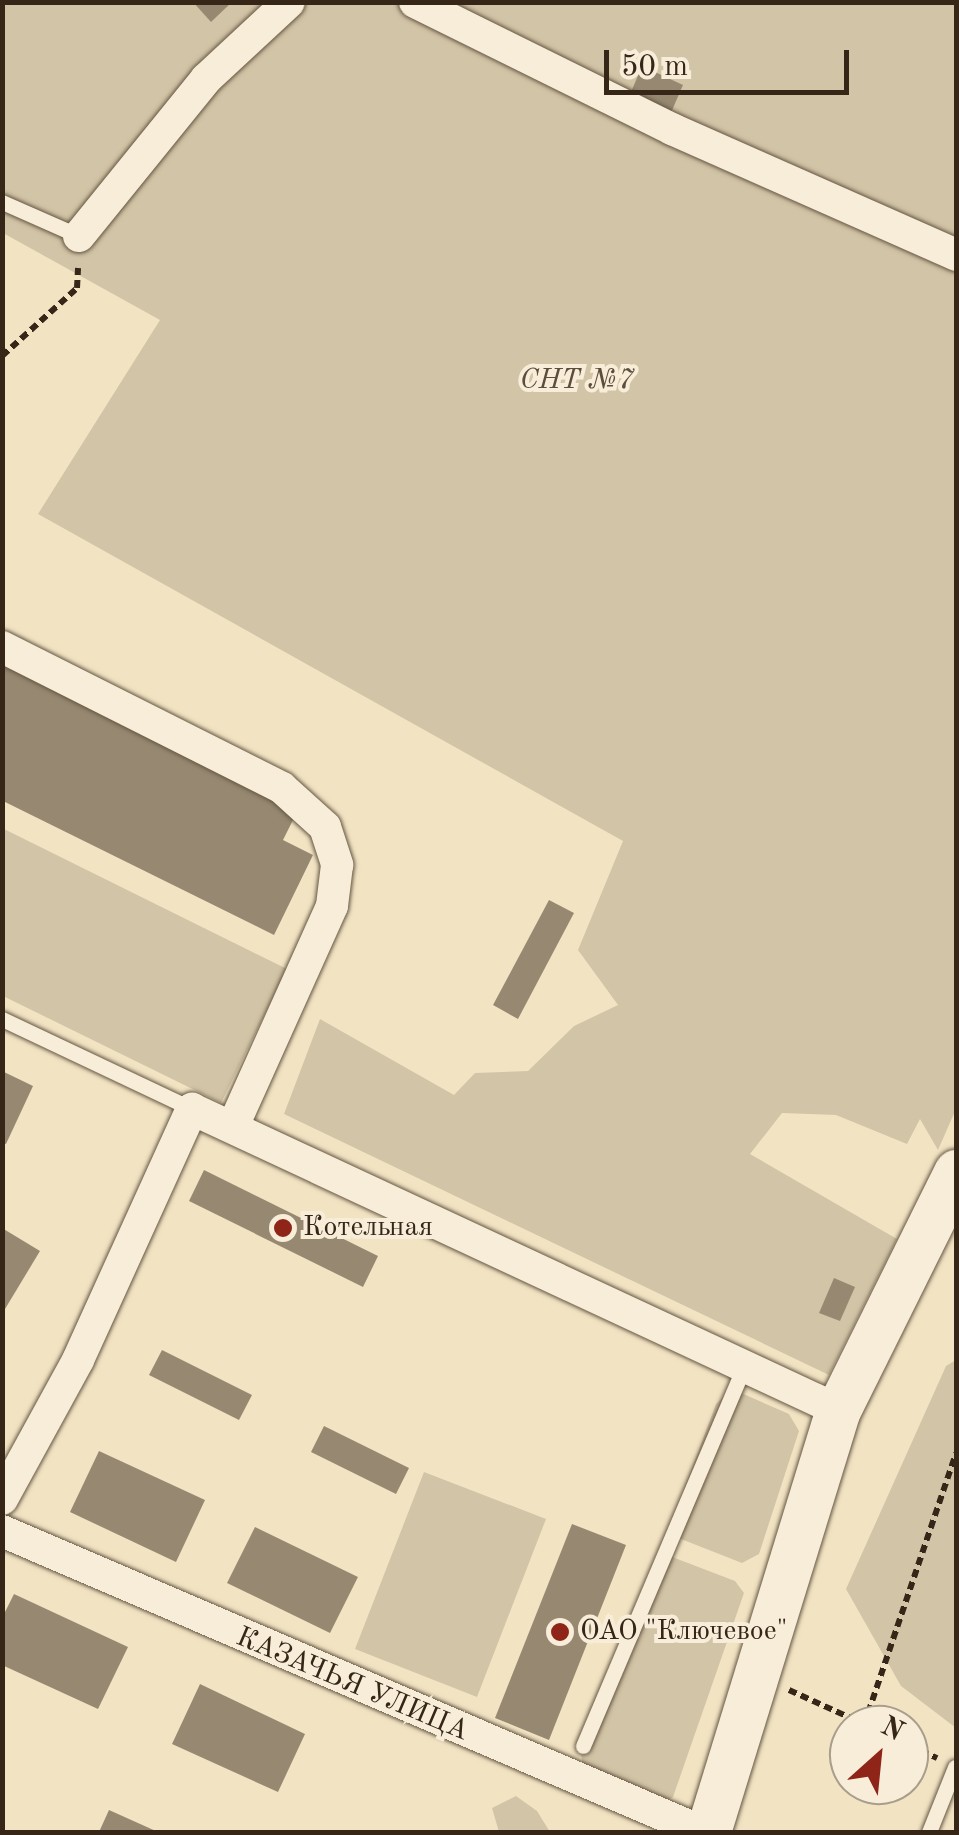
<!DOCTYPE html>
<html>
<head>
<meta charset="utf-8">
<style>
  body { margin:0 }
  #map { position:relative; width:959px; height:1835px; overflow:hidden; background:#f2e4c3; font-family:"Old Standard TT",serif }
  div>[style] { position:absolute }
  .green>* { inset:0; background:#d2c4a6 }
  .building>* { inset:0; background:#978971 }
  .path>* { height:6px; margin-top:-3px; transform-origin:0; background:repeating-linear-gradient(90deg,#352618 0 8px,transparent 0 13px) }
  .roads { filter:drop-shadow(0 0 2px #645643) drop-shadow(0 0 2px #645643) }
  .lane>* { height:15px; margin:-7.5px; padding:0 7.5px; transform-origin:7.5px; border-radius:7.5px; background:#f7edd8 }
  .street>* { height:32px; margin:-16px; padding:0 16px; transform-origin:16px; border-radius:16px; background:#f7edd8 }
  .secondary>* { height:45px; margin:-22.5px; padding:0 22.5px; transform-origin:22.5px; border-radius:22.5px; background:#f7edd8 }
  .dots>* { width:28px; height:28px; translate:-50% -50%; box-sizing:border-box; border:5px solid #f7edd8; border-radius:50% }
  span { translate:-50% -50%; white-space:nowrap; text-align:center; line-height:1.15; -webkit-text-stroke:8px #f7edd8; paint-order:stroke }
  .park-label { font-size:28px; color:#5c4e3c; font-style:italic }
  .poi-label { font-size:28px; color:#352618 }
  .left { translate:0 -50%; text-align:left }
  .street-label { font-size:28px; color:#352618 }
  .frame { position:absolute; inset:0; border:5px solid #352618; pointer-events:none }
  .north { position:absolute; left:829px; top:1705px; width:100px; height:100px; box-sizing:border-box; background:#f7edd8; border:2px solid #a99d8b; border-radius:50%; rotate:27deg; font-size:28px; font-weight:700; line-height:40px; text-align:center; color:#352618 }
  .north::after { content:''; display:block; margin:auto; width:35px; height:45px; background:#8f2418; clip-path:polygon(50% 0,100% 100%,50% 72%,0 100%) }
  .scale { position:absolute; left:604px; top:50px; width:245px; height:45px; box-sizing:border-box; border:5px solid #352618; border-top:0; padding-left:12px; font-size:30px; line-height:35px; white-space:nowrap; color:#352618; -webkit-text-stroke:8px #f7edd8; paint-order:stroke }
</style>
</head>
<body>
<div id="map">
  <div class="green">
    <div style="clip-path:polygon(3px 3px,956px 3px,956px 1109px,938px 1150px,920px 1119px,907px 1144px,836px 1115px,782px 1113px,750px 1154px,897px 1239px,829px 1375px,284px 1114px,320px 1019px,454px 1095px,475px 1073px,528px 1071px,574px 1026px,618px 1005px,578px 950px,623px 841px,38px 514px,160px 320px,3px 233px)"></div>
    <div style="clip-path:polygon(2px 828px,287px 969px,221px 1103px,3px 996px)"></div>
    <div style="clip-path:polygon(956px 1360px,956px 1728px,901px 1686px,846px 1589px,946px 1366px)"></div>
    <div style="clip-path:polygon(732px 1389px,789px 1414px,799px 1431px,759px 1554px,742px 1563px,681px 1539px,672px 1522px,716px 1404px)"></div>
    <div style="clip-path:polygon(424px 1472px,546px 1519px,477px 1697px,355px 1649px)"></div>
    <div style="clip-path:polygon(667px 1555px,735px 1581px,744px 1593px,673px 1797px,660px 1805px,584px 1770px,581px 1755px)"></div>
    <div style="clip-path:polygon(516px 1796px,537px 1811px,550px 1832px,499px 1832px,492px 1808px)"></div>
  </div>
  <div class="building">
    <div style="clip-path:polygon(193px 2px,232px 2px,211px 22px)"></div>
    <div style="clip-path:polygon(642px 66px,683px 85px,670px 115px,629px 97px)"></div>
    <div style="clip-path:polygon(3px 664px,298px 810px,283px 840px,313px 855px,274px 935px,3px 801px)"></div>
    <div style="clip-path:polygon(549px 900px,574px 913px,518px 1019px,493px 1005px)"></div>
    <div style="clip-path:polygon(2px 1071px,33px 1086px,6px 1144px,2px 1143px)"></div>
    <div style="clip-path:polygon(204px 1170px,378px 1256px,363px 1287px,189px 1201px)"></div>
    <div style="clip-path:polygon(2px 1228px,40px 1251px,2px 1314px)"></div>
    <div style="clip-path:polygon(834px 1278px,855px 1287px,840px 1321px,819px 1313px)"></div>
    <div style="clip-path:polygon(162px 1350px,252px 1395px,239px 1420px,149px 1375px)"></div>
    <div style="clip-path:polygon(324px 1426px,409px 1468px,396px 1494px,311px 1452px)"></div>
    <div style="clip-path:polygon(99px 1451px,205px 1500px,176px 1562px,70px 1512px)"></div>
    <div style="clip-path:polygon(572px 1524px,626px 1545px,549px 1740px,495px 1718px)"></div>
    <div style="clip-path:polygon(255px 1527px,358px 1577px,330px 1633px,227px 1583px)"></div>
    <div style="clip-path:polygon(14px 1594px,128px 1647px,98px 1709px,2px 1665px,2px 1618px)"></div>
    <div style="clip-path:polygon(200px 1684px,305px 1734px,278px 1792px,172px 1744px)"></div>
    <div style="clip-path:polygon(109px 1810px,158px 1832px,99px 1832px)"></div>
  </div>
  <div class="path">
    <div style="left:2px;top:356px;width:101px;rotate:-42.2deg"></div>
    <div style="left:77px;top:288px;width:20px;rotate:-87deg"></div>
    <div style="left:789px;top:1690px;width:82px;rotate:24.4deg"></div>
    <div style="left:864px;top:1725px;width:287px;rotate:-71.3deg"></div>
    <div style="left:909px;top:1745px;width:31px;rotate:25deg"></div>
  </div>
  <div class="roads">
    <div class="lane">
      <div style="left:2px;top:202px;width:84px;rotate:23.8deg"></div>
      <div style="left:2px;top:1019px;width:210px;rotate:25.3deg"></div>
      <div style="left:583px;top:1746px;width:414px;rotate:-67deg"></div>
      <div style="left:929px;top:1832px;width:70px;rotate:-68.2deg"></div>
    </div>
    <div class="street">
      <div style="left:415px;top:2px;width:287px;rotate:26.3deg"></div>
      <div style="left:672px;top:129px;width:311px;rotate:23.9deg"></div>
      <div style="left:79px;top:236px;width:202px;rotate:-51deg"></div>
      <div style="left:206px;top:79px;width:113px;rotate:-42.9deg"></div>
      <div style="left:2px;top:647px;width:313px;rotate:26.7deg"></div>
      <div style="left:282px;top:788px;width:58px;rotate:42.2deg"></div>
      <div style="left:325px;top:827px;width:40px;rotate:72deg"></div>
      <div style="left:337px;top:865px;width:41px;rotate:97deg"></div>
      <div style="left:332px;top:906px;width:239px;rotate:114.2deg"></div>
      <div style="left:2px;top:1499px;width:158px;rotate:-61.3deg"></div>
      <div style="left:78px;top:1360px;width:276px;rotate:-65.6deg"></div>
      <div style="left:192px;top:1109px;width:713px;rotate:24.98deg"></div>
      <div style="left:2px;top:1531px;width:763px;rotate:23.24deg"></div>
    </div>
    <div class="secondary">
      <div style="left:708px;top:1832px;width:442px;rotate:-72.9deg"></div>
      <div style="left:838px;top:1410px;width:266px;rotate:-63.6deg"></div>
    </div>
  </div>
  <div class="dots">
    <div style="left:283px;top:1228px;background:#8f2418"></div>
    <div style="left:560px;top:1632px;background:#8f2418"></div>
  </div>
  <div class="park-label">
    <span style="left:577px;top:381px">СНТ №7</span>
  </div>
  <div class="poi-label">
    <span class="left" style="left:303px;top:1228px">Котельная</span>
    <span class="left" style="left:580px;top:1632px">ОАО "Ключевое"</span>
  </div>
  <div class="street-label">
    <span style="left:352px;top:1685px;rotate:23deg">КАЗАЧЬЯ УЛИЦА</span>
  </div>
  <div class="frame"></div>
  <div class="north">N</div>
  <div class="scale">50 m</div>
</div>
</body>
</html>
